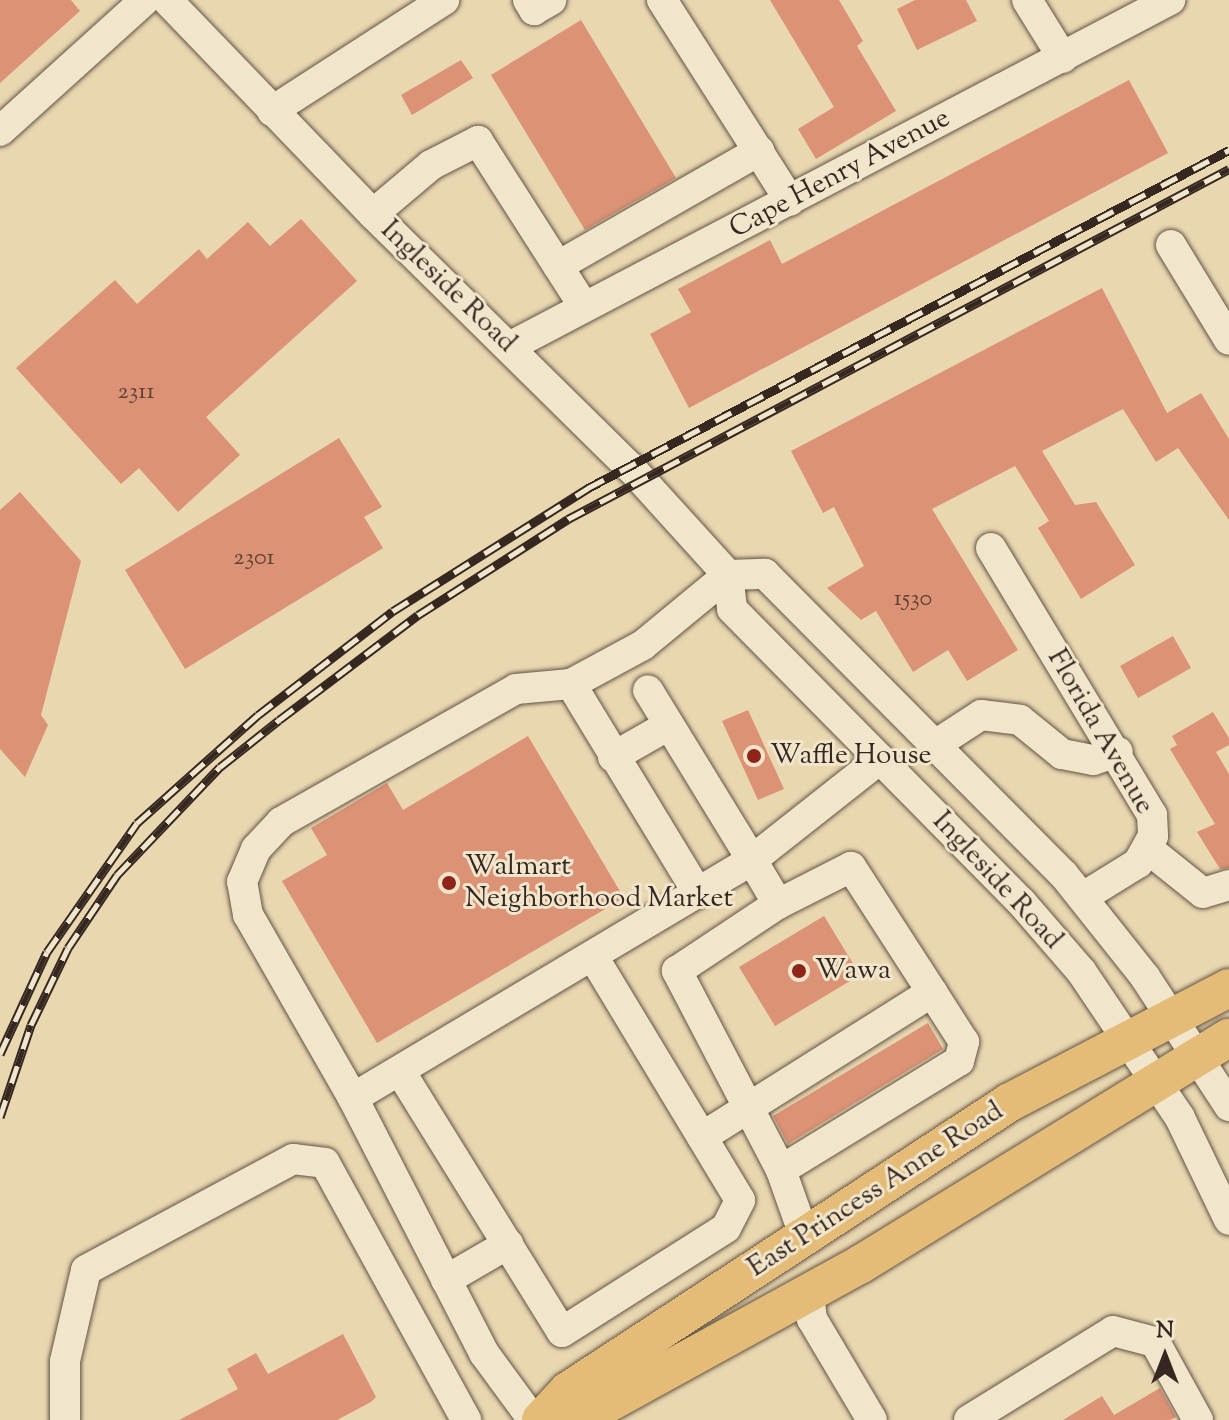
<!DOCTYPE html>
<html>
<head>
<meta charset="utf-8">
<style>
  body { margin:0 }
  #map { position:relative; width:1229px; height:1420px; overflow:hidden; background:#e9d7b0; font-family:"Sorts Mill Goudy",serif }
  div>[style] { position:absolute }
  .building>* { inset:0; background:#db9275 }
  .roads { filter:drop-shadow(0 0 2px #635445) drop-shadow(0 0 2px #635445) }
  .minor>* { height:30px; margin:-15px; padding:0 15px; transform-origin:15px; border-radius:15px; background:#f1e5cc }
  .major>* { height:38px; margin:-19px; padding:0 19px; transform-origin:19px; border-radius:19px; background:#e4bc78 }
  .rail>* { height:9px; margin-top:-4.5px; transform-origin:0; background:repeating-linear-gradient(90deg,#f1e5cc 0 18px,#362821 0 36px); box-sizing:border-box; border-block:2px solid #362821 }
  .dots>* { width:22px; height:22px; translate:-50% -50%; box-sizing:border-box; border:4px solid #f1e5cc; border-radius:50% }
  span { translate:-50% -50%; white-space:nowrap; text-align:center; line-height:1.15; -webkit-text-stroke:6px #f1e5cc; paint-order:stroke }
  .number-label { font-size:24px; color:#5f4236 }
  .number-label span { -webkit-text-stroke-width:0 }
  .street-label { font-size:28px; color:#362821 }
  .poi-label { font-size:28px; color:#362821 }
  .left { translate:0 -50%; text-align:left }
  .north { position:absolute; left:1125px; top:1316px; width:80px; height:80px; -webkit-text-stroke:6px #f1e5cc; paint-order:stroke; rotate:0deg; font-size:22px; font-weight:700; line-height:32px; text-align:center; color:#362821 }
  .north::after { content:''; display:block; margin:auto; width:28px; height:36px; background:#362821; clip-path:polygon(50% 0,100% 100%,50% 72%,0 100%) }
</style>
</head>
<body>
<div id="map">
  <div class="building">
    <div style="clip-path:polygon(0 0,71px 0,80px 11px,0 83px)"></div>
    <div style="clip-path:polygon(770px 0,839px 0,863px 41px,857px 46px,896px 111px,816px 159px,798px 129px,834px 107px)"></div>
    <div style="clip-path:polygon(915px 0,966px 0,977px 21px,917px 50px,897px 9px)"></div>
    <div style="clip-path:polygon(581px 20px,676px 178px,585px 230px,491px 75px)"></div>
    <div style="clip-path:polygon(461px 60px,473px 78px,412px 115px,401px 95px)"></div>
    <div style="clip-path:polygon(1129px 80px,1168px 153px,689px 408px,650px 334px,691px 312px,678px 289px,770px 240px,782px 264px)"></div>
    <div style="clip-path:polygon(301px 219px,357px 281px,206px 417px,240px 455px,178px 512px,139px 468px,121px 484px,16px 368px,115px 280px,137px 304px,199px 249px,207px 259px,248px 222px,270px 246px)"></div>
    <div style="clip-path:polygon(1102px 288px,1167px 413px,1201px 393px,1229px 439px,1229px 520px,1178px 448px,1156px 462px,1123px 409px,1042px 451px,1075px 505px,1096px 502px,1135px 565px,1081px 599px,1038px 528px,1049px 521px,1015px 466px,932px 509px,1018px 650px,967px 681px,948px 650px,913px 672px,876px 611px,861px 620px,827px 588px,864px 566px,834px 507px,823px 513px,791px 451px)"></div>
    <div style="clip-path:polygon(339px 438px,382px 507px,364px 517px,383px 548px,185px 669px,125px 570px)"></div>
    <div style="clip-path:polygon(20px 492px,81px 561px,41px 715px,48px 725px,25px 777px,0 749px,0 510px)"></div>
    <div style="clip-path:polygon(1173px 636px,1191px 668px,1138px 698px,1120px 666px)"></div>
    <div style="clip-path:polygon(748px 710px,784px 789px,758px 800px,722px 721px)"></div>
    <div style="clip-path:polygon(1213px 712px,1229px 738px,1229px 745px,1216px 752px,1229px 774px,1229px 868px,1220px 869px,1197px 832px,1215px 824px,1170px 749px,1177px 745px,1172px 736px)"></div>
    <div style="clip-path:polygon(528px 736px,624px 898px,377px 1043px,282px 881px,327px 855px,311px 828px,387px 783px,403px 810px)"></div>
    <div style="clip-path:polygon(824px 916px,860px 975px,775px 1026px,739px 967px)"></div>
    <div style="clip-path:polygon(928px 1023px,943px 1049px,788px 1144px,773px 1116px)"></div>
    <div style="clip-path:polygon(343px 1334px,376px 1397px,371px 1402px,337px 1420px,179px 1420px,238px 1389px,227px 1369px,256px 1353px,268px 1374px)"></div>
    <div style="clip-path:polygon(1160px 1388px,1176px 1417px,1170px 1420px,1063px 1420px,1102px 1396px,1114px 1415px)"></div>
  </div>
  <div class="roads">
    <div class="minor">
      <div style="left:167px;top:0;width:297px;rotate:46.1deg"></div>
      <div style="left:373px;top:214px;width:361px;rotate:44.6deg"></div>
      <div style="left:630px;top:467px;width:146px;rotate:47.8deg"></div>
      <div style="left:728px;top:575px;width:34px;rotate:83deg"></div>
      <div style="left:732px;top:609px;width:413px;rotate:45.4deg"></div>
      <div style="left:1022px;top:903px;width:90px;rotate:49.1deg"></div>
      <div style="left:1081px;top:971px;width:177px;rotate:56deg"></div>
      <div style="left:1180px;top:1118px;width:113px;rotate:64.3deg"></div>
      <div style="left:528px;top:0;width:12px;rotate:59deg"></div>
      <div style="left:534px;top:10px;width:20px;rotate:-30deg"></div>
      <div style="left:662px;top:0;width:238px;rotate:57.5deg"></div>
      <div style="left:1027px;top:0;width:68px;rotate:58.2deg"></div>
      <div style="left:272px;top:111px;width:205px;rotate:-32.8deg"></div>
      <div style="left:0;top:131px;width:195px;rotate:-42.1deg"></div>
      <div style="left:373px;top:214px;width:76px;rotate:-40.2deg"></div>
      <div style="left:431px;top:165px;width:53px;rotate:-27.1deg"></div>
      <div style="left:478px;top:141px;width:197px;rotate:57.4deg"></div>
      <div style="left:1171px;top:245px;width:111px;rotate:58.6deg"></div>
      <div style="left:558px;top:266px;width:232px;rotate:-29.8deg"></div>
      <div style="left:509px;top:347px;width:747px;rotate:-27.7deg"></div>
      <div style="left:991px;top:548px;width:312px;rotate:58.9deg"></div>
      <div style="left:1152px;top:815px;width:21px;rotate:87deg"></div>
      <div style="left:1153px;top:836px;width:31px;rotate:119deg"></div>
      <div style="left:1138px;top:863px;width:65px;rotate:148.3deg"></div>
      <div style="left:728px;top:575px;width:37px;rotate:-2deg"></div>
      <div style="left:765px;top:574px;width:424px;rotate:45.2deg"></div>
      <div style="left:1064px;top:875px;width:130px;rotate:51.5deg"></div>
      <div style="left:1145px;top:977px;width:154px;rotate:56.9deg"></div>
      <div style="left:935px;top:745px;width:55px;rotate:-33.1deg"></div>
      <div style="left:981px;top:715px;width:39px;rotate:7deg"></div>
      <div style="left:1020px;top:720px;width:54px;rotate:39deg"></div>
      <div style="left:1062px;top:754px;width:32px;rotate:11deg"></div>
      <div style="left:1093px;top:760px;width:26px;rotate:-18deg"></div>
      <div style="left:613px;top:757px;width:64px;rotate:-29.7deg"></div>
      <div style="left:1148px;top:849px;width:70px;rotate:38.7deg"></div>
      <div style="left:1203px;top:893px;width:27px;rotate:-17deg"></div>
      <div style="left:698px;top:893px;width:245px;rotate:-121.3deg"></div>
      <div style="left:571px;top:684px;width:82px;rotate:-28.4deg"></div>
      <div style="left:643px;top:645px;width:110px;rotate:-39.5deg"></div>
      <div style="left:400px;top:1071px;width:307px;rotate:58.2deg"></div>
      <div style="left:562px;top:1332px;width:194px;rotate:-32.4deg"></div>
      <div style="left:726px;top:1228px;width:31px;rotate:-63deg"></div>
      <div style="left:740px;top:1200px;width:283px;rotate:-121.1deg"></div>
      <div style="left:353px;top:1098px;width:211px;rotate:-119.8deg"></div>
      <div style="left:248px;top:915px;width:34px;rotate:-100deg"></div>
      <div style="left:242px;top:882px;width:36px;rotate:-67deg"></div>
      <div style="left:256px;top:849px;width:37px;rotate:-47deg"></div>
      <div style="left:281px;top:822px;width:270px;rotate:-29.5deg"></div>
      <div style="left:516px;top:689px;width:55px;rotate:-5.2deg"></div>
      <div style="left:702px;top:1137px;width:272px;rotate:-32.2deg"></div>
      <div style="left:932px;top:992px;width:149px;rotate:-122.9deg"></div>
      <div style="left:851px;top:867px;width:82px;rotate:153.1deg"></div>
      <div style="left:781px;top:1170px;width:209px;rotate:-31.5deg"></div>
      <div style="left:959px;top:1061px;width:20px;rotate:-75deg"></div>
      <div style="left:964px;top:1042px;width:59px;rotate:-122.6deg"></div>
      <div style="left:804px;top:1235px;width:69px;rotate:-109.5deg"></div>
      <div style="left:781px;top:1170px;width:225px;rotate:-117.6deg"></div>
      <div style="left:677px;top:971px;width:121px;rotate:-33.6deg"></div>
      <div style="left:778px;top:904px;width:51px;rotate:-120.6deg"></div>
      <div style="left:752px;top:860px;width:163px;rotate:-38.3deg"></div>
      <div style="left:446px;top:1280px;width:72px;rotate:-30.1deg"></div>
      <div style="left:809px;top:1292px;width:27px;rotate:84deg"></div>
      <div style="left:812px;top:1319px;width:117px;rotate:59.3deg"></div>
      <div style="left:65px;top:1420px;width:59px;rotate:-90deg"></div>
      <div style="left:65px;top:1361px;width:93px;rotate:-77deg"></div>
      <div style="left:86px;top:1270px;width:235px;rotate:-28.2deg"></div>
      <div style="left:293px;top:1159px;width:32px;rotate:7deg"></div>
      <div style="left:325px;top:1163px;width:293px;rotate:61.2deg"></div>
      <div style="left:533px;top:1420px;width:83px;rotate:-126.2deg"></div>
      <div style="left:484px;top:1353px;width:287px;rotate:-117.2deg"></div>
      <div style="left:353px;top:1098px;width:465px;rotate:-30.8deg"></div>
      <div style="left:752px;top:860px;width:199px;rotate:-121.5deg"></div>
      <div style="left:969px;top:1420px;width:169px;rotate:-31.7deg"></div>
      <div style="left:1113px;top:1331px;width:43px;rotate:14.7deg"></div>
      <div style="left:1155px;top:1342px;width:89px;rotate:61.1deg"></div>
    </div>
    <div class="major">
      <div style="left:541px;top:1420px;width:40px;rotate:-47deg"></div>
      <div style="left:568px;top:1391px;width:528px;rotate:-33.18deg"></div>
      <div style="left:1010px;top:1102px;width:247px;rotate:-27.5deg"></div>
      <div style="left:553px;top:1420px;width:50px;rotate:-15.2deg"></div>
      <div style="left:601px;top:1407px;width:297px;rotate:-28.8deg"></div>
      <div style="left:861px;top:1264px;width:432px;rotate:-31.6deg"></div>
    </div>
  </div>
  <div class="rail">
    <div style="left:0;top:1054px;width:112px;rotate:-65.3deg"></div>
    <div style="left:47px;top:952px;width:157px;rotate:-55.1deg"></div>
    <div style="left:137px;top:823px;width:162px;rotate:-41.8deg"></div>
    <div style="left:258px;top:715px;width:170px;rotate:-37.6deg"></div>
    <div style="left:393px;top:611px;width:231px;rotate:-32.2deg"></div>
    <div style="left:588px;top:488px;width:725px;rotate:-27.8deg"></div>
    <div style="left:0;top:1117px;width:97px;rotate:-71.4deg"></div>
    <div style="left:31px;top:1025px;width:85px;rotate:-64.3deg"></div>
    <div style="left:68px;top:948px;width:88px;rotate:-56.1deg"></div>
    <div style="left:117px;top:875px;width:149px;rotate:-46.4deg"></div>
    <div style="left:220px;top:767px;width:75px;rotate:-38.5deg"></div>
    <div style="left:279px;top:720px;width:174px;rotate:-37.1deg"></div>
    <div style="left:418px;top:615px;width:178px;rotate:-32.6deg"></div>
    <div style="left:568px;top:519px;width:748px;rotate:-27.9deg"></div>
  </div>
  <div class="dots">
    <div style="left:754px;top:756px;background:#8f2418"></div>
    <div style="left:449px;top:883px;background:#8f2418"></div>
    <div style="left:799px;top:971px;background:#8f2418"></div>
  </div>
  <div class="number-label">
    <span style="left:136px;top:393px">2311</span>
    <span style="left:254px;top:559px">2301</span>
    <span style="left:913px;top:600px">1530</span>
  </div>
  <div class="street-label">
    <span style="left:840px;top:174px;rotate:-28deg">Cape Henry Avenue</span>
    <span style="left:448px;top:287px;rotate:44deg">Ingleside Road</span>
    <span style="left:1100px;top:732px;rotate:60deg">Florida Avenue</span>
    <span style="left:997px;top:881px;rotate:47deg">Ingleside Road</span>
    <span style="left:876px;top:1190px;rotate:-33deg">East Princess Anne Road</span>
  </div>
  <div class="poi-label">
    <span class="left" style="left:770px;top:756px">Waffle House</span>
    <span class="left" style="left:465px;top:883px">Walmart<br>Neighborhood Market</span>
    <span class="left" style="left:815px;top:971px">Wawa</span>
  </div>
  <div class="north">N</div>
</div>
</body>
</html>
